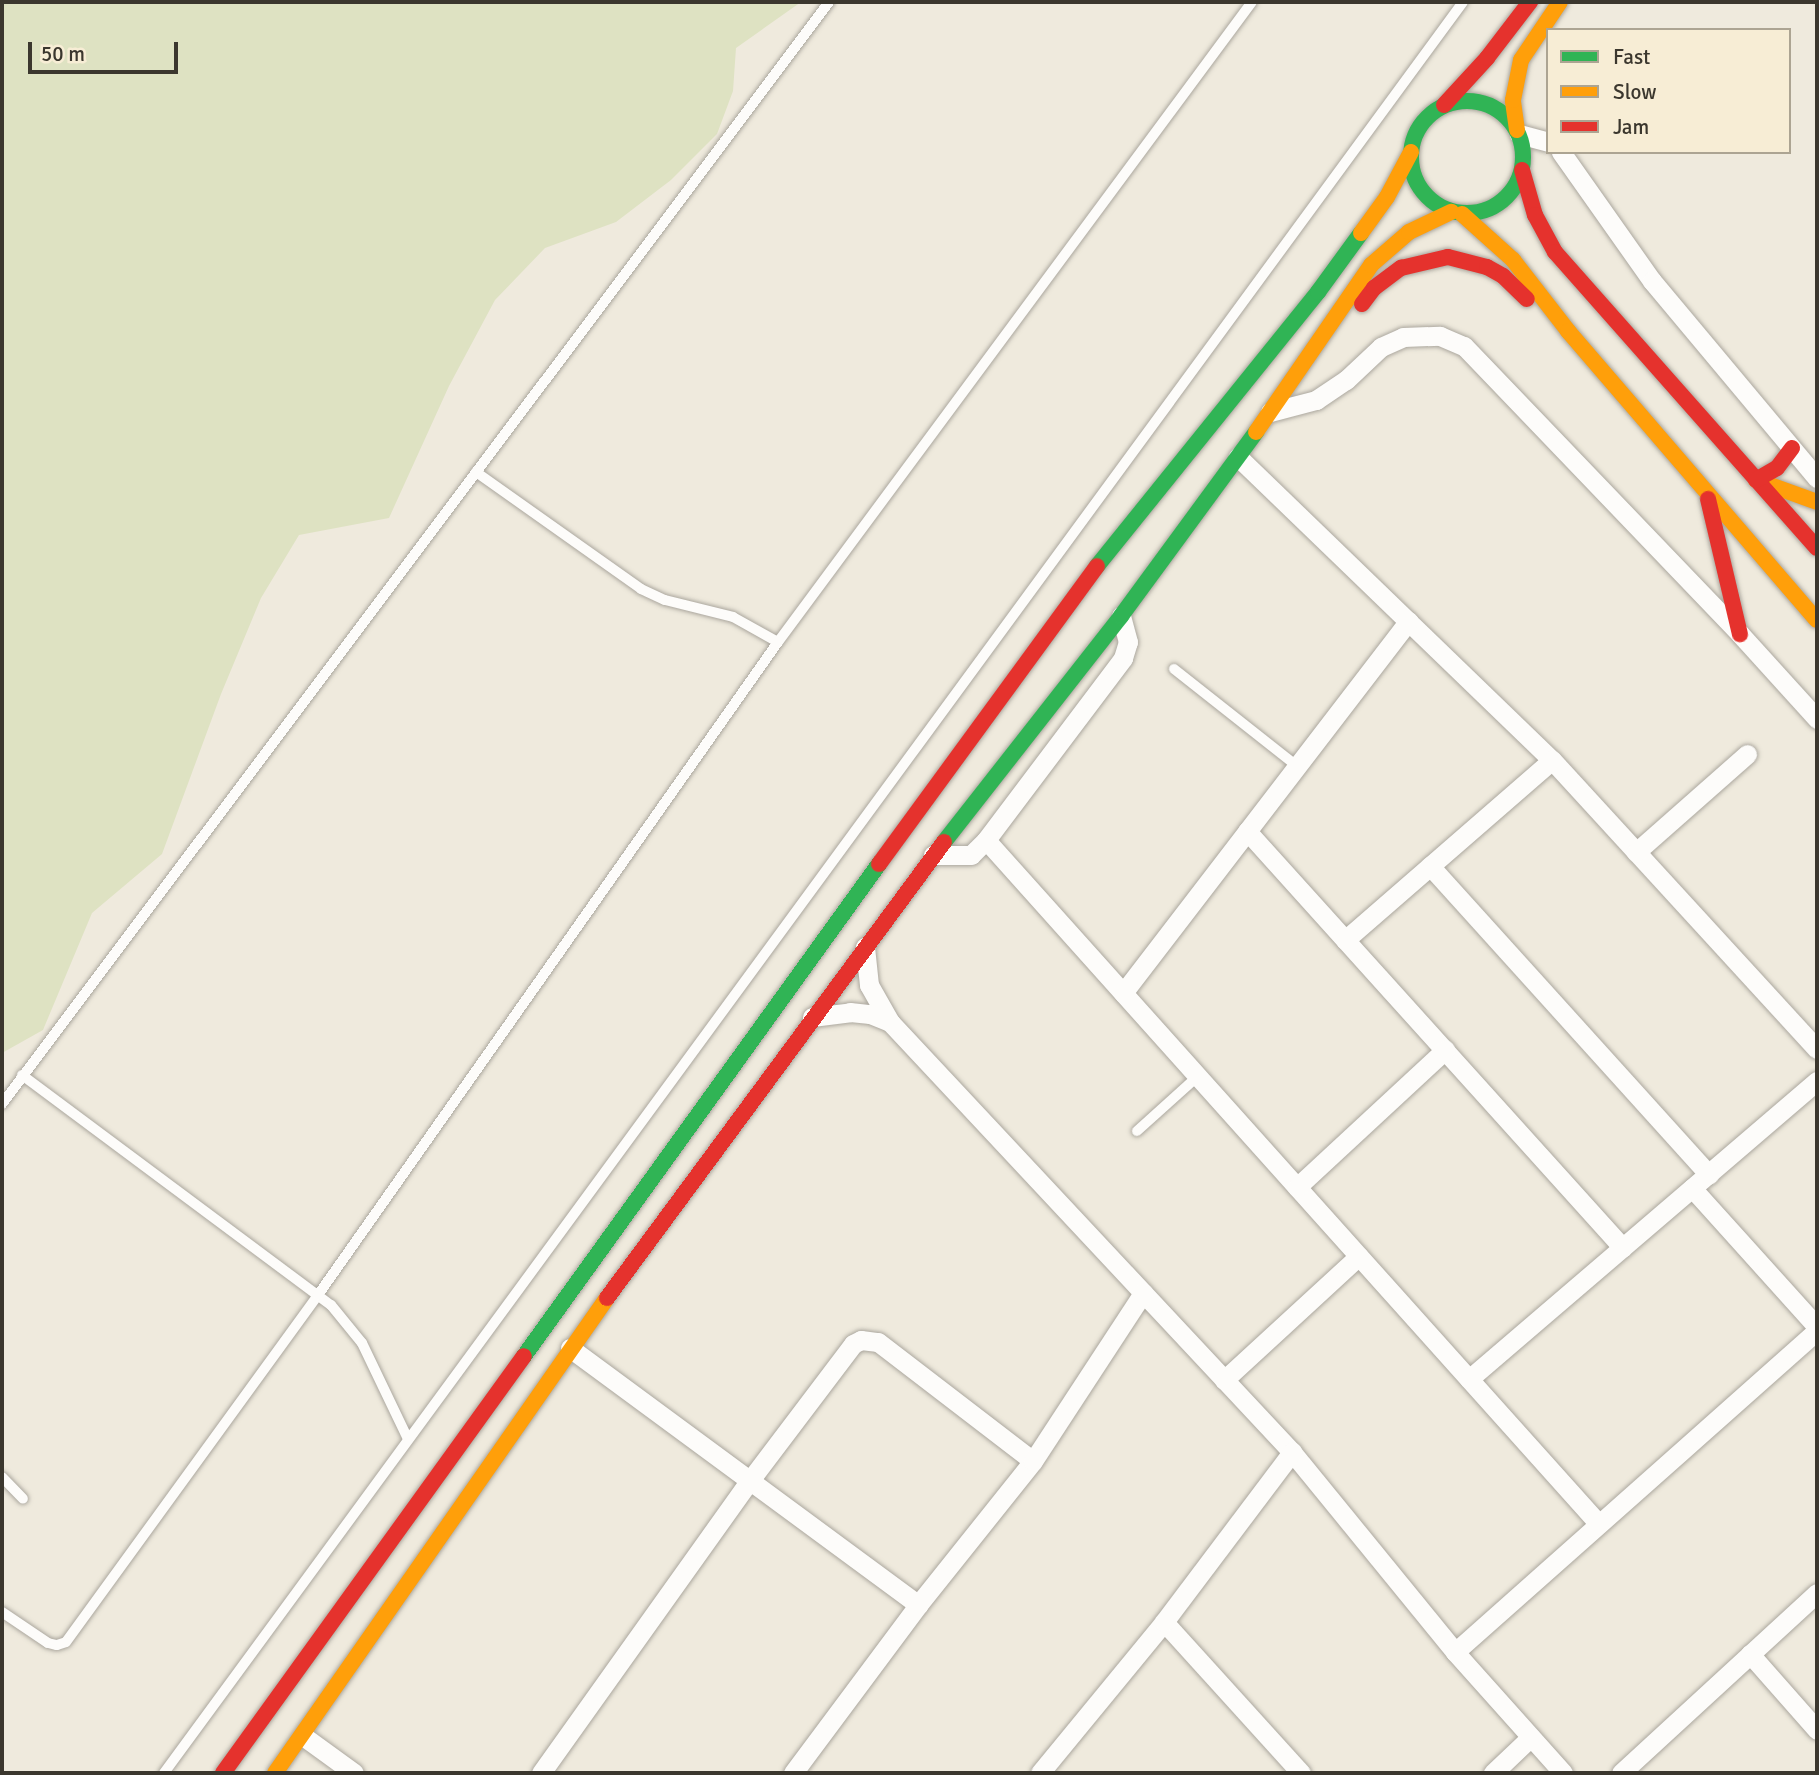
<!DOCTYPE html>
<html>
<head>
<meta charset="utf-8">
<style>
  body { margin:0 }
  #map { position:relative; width:1819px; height:1775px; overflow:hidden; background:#efeadd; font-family:Signika,sans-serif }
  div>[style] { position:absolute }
  .green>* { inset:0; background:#dee2c2 }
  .roads { filter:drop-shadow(0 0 2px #aba79e) drop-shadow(0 0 2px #aba79e) }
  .lane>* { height:10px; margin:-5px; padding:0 5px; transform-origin:5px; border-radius:5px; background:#fdfcfa }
  .street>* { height:19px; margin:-9.5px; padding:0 9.5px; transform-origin:9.5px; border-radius:9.5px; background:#fdfcfa }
  .fast>* { height:16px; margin:-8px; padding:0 8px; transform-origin:8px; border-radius:8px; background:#30b455 }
  .fast>.ring { margin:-8px; padding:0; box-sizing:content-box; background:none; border:16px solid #30b455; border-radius:50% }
  .slow>* { height:16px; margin:-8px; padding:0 8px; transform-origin:8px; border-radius:8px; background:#ff9f0a }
  .jam>* { height:16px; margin:-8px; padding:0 8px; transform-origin:8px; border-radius:8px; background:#e5322d }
  span { translate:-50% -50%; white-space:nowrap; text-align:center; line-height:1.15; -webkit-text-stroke:7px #f7edd5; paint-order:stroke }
  .frame { position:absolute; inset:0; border:4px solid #3b372e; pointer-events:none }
  .legend { position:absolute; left:1546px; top:28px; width:245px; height:126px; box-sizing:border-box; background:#f7edd5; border:2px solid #aca492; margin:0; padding:9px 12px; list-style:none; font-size:21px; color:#3b372e }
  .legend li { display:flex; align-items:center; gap:14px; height:35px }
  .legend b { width:35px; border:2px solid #aca492 }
  .scale { position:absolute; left:28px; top:42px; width:150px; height:32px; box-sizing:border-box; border:4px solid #3b372e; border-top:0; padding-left:9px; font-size:21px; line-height:24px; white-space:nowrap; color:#3b372e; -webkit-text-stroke:5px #f7edd5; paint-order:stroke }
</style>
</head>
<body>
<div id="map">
  <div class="green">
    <div style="clip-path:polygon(2px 2px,801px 2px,736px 48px,733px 91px,717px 134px,671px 180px,616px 222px,545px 248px,495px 300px,449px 386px,389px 518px,299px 535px,261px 598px,221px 694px,162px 854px,92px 913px,43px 1030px,2px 1053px)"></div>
  </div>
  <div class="roads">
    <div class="lane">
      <div style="left:476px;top:472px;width:202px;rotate:35.3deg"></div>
      <div style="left:641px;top:589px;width:26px;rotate:25deg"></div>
      <div style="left:665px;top:600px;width:70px;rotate:14deg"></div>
      <div style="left:733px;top:617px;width:51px;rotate:29.1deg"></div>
      <div style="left:1174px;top:669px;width:157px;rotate:38.3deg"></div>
      <div style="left:22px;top:1075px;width:385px;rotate:36.7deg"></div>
      <div style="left:331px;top:1305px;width:49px;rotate:50.8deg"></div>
      <div style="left:362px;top:1343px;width:106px;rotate:64.4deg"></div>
      <div style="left:2px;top:1104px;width:1378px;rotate:-53.11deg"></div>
      <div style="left:1137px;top:1131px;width:82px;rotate:-42deg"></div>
      <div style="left:2px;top:1477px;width:30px;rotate:46deg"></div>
      <div style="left:2px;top:1612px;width:55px;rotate:34deg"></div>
      <div style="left:48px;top:1643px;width:9px;rotate:13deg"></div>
      <div style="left:57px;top:1645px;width:9px;rotate:-18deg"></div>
      <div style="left:66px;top:1642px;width:429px;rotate:-54deg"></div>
      <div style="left:318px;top:1295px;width:799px;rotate:-54.84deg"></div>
      <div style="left:778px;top:642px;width:796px;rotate:-53.48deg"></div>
      <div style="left:164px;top:1773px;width:2196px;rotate:-53.74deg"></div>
    </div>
    <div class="street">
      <div style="left:1519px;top:134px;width:30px;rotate:15deg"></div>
      <div style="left:1561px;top:152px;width:158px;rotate:54.8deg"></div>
      <div style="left:1652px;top:281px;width:257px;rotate:50.1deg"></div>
      <div style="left:1270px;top:412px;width:48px;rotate:-14.6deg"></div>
      <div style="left:1316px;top:400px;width:36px;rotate:-34deg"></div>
      <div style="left:1346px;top:380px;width:48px;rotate:-43.3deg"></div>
      <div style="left:1381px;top:347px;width:24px;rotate:-24deg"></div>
      <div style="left:1403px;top:337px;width:37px;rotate:-2deg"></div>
      <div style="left:1440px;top:336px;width:26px;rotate:23deg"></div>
      <div style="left:1464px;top:346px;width:399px;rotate:46.2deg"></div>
      <div style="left:1740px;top:634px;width:115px;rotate:47.8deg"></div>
      <div style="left:1238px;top:457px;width:436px;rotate:44deg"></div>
      <div style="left:1552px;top:760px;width:392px;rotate:47.5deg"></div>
      <div style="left:1247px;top:831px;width:561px;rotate:47.96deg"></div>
      <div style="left:986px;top:840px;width:917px;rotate:48.14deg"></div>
      <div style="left:1636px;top:852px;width:148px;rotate:-41.4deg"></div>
      <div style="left:933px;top:855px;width:38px"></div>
      <div style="left:971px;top:855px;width:21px;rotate:-45deg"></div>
      <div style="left:986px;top:840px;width:228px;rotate:-53deg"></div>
      <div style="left:1123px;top:658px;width:17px;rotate:-73deg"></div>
      <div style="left:1128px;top:642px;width:27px;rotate:-105deg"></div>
      <div style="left:1430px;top:866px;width:416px;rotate:47.9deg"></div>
      <div style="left:1345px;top:940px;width:274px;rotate:-41deg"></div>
      <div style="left:865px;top:947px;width:38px;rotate:84deg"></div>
      <div style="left:869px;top:985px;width:43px;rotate:60.4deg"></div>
      <div style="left:890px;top:1022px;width:589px;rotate:46.93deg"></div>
      <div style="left:1292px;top:1452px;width:258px;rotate:50.8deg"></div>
      <div style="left:1455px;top:1652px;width:162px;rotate:48.2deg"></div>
      <div style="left:1123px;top:993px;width:469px;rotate:-52.5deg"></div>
      <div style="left:812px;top:1017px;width:38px;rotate:-7deg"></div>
      <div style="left:850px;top:1012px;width:20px;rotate:6deg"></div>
      <div style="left:870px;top:1014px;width:22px;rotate:22deg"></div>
      <div style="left:1297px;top:1187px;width:202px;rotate:-42.8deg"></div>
      <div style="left:1692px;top:1188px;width:187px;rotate:48deg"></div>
      <div style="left:570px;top:1348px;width:433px;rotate:36.4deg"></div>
      <div style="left:1469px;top:1379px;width:458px;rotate:-40.6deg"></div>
      <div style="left:1224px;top:1380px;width:183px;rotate:-42.6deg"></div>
      <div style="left:1164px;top:1622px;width:204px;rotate:47.8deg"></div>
      <div style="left:1455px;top:1652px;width:484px;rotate:-41.6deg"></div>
      <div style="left:1750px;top:1654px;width:101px;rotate:48.6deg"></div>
      <div style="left:303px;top:1736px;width:63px;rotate:36deg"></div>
      <div style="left:541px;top:1773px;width:361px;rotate:-54.5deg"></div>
      <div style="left:751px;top:1479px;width:169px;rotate:-52.9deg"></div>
      <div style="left:853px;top:1344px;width:9px;rotate:-27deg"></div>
      <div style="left:861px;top:1340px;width:17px;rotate:7deg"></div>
      <div style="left:878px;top:1342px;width:195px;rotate:37.5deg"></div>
      <div style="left:793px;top:1773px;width:209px;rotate:-53.3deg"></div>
      <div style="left:918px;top:1605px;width:184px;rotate:-51.4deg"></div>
      <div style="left:1033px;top:1461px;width:201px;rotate:-56.8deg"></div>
      <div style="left:1040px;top:1773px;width:195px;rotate:-50.6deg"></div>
      <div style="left:1164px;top:1622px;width:213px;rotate:-53deg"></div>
      <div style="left:1493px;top:1773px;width:52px;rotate:-43.5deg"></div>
      <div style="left:1621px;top:1773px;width:266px;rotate:-42.6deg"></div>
    </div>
    <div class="fast">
      <div class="ring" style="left:1411px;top:101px;width:96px;height:96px"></div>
      <div style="left:1097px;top:566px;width:352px;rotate:-51.1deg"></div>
      <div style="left:1318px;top:292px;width:73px;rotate:-53.9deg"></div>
      <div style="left:944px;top:842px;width:287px;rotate:-51.9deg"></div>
      <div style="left:1121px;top:616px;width:228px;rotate:-53.7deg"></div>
      <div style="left:524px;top:1356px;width:607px;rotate:-54.19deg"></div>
    </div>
    <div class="slow">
      <div style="left:1517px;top:130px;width:30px;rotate:-98deg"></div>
      <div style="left:1513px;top:100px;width:41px;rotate:-78.7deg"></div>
      <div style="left:1521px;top:60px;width:70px;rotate:-56.1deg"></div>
      <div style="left:1462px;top:214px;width:69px;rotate:42deg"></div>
      <div style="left:1513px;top:260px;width:90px;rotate:52.2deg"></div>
      <div style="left:1568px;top:331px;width:381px;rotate:49.3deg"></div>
      <div style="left:1361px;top:233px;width:44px;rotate:-54.2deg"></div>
      <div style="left:1387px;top:197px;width:51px;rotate:-61.9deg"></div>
      <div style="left:1256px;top:432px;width:203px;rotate:-55.4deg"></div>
      <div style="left:1371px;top:265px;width:50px;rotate:-41deg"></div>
      <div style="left:1409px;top:232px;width:47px;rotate:-25.5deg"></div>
      <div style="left:1756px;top:480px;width:65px;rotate:19.8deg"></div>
      <div style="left:275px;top:1773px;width:580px;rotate:-55.05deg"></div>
    </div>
    <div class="jam">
      <div style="left:1444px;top:105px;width:64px;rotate:-47.5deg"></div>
      <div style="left:1487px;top:58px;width:71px;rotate:-52.5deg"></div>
      <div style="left:1522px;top:170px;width:47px;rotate:73.9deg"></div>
      <div style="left:1535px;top:215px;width:42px;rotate:61.6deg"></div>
      <div style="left:1555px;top:252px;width:395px;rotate:48.5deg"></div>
      <div style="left:1362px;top:304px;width:20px;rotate:-53deg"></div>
      <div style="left:1374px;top:288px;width:34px;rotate:-37deg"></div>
      <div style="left:1401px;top:268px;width:48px;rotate:-13.2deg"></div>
      <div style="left:1448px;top:257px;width:40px;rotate:14.4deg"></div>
      <div style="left:1487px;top:267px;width:18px;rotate:29deg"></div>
      <div style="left:1503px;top:276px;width:33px;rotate:44deg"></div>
      <div style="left:1756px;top:480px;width:24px;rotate:-30deg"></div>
      <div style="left:1777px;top:468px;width:25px;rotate:-53deg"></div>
      <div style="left:1708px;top:499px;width:139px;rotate:76.7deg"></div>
      <div style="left:879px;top:864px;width:369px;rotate:-53.8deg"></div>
      <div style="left:607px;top:1298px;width:567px;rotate:-53.53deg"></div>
      <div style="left:223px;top:1773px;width:514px;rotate:-54.18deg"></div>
    </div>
  </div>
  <div class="frame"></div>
  <ul class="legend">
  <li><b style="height:9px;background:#30b455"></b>Fast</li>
  <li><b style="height:9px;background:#ff9f0a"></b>Slow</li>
  <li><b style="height:9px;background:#e5322d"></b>Jam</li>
  </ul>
  <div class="scale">50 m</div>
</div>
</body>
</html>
